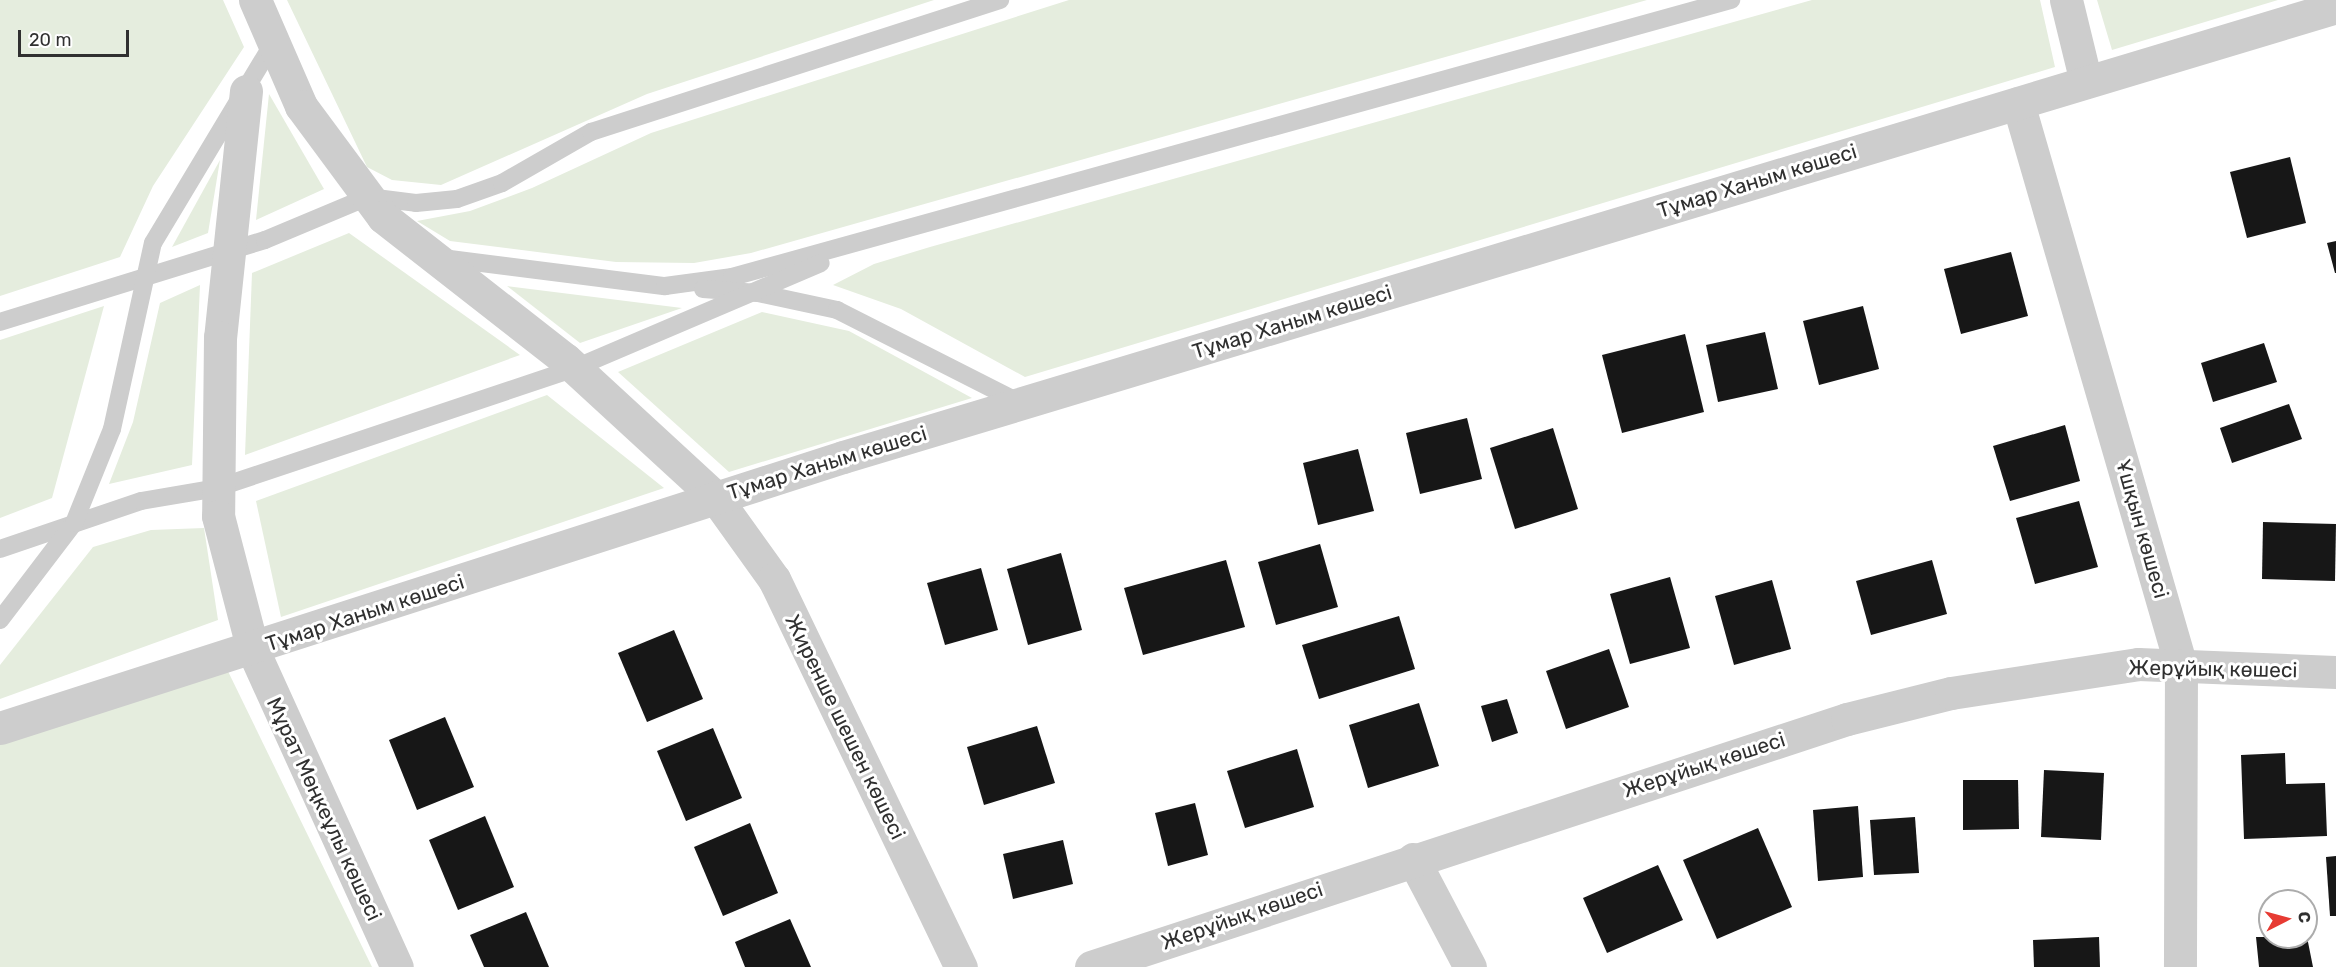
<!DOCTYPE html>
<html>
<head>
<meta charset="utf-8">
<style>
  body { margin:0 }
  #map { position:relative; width:2336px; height:967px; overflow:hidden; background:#fff; font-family:Rubik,sans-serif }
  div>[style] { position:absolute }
  .green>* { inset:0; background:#e5edde }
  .building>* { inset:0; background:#171717 }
  .service>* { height:18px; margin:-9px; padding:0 9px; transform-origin:9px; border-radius:9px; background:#cdcdcd }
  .minor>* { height:33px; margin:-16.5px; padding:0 16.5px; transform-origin:16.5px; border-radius:16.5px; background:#cdcdcd }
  span { translate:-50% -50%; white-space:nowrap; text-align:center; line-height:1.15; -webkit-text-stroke:6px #fff; paint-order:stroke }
  .street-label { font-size:21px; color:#303030 }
  .north { position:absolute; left:2258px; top:889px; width:60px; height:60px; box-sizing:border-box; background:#fff; border:2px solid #acacac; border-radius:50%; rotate:84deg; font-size:16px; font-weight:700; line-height:24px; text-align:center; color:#303030 }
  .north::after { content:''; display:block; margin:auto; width:21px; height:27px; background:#e73b33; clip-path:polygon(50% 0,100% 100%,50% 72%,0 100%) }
  .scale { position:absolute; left:18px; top:30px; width:111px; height:27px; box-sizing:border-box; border:3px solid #303030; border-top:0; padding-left:8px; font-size:18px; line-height:21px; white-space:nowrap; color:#303030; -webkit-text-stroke:4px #fff; paint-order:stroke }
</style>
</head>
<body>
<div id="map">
  <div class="green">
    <div style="clip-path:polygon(0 0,223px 0,244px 47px,153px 186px,120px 257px,0 296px)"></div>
    <div style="clip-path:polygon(287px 0,934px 0,647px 94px,441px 185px,392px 180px,367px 167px)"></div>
    <div style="clip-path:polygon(1069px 0,1647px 0,751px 253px,694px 263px,616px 262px,450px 241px,417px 221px,470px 211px,532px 188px,651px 133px)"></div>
    <div style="clip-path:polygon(1812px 0,2040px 0,2055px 67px,1025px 377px,901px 309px,833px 285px,874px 264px,930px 247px)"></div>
    <div style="clip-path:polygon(2097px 0,2278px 0,2112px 50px)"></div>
    <div style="clip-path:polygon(269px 94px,324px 189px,256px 220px)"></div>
    <div style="clip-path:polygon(220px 160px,208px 233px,172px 247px)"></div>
    <div style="clip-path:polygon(349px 233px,520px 355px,245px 455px,252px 273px)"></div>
    <div style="clip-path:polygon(200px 285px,192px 465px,109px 484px,133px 422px,160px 303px)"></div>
    <div style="clip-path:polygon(507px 286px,682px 308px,580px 343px)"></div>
    <div style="clip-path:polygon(104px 306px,52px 498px,0 518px,0 340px)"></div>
    <div style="clip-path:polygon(762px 312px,849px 331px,972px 398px,729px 472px,618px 372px)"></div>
    <div style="clip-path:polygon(547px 395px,664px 488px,281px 617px,256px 501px)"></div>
    <div style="clip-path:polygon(204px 528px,218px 620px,0 699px,0 665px,93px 547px,151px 530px)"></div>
    <div style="clip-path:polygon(222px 659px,372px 967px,0 967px,0 728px)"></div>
  </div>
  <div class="building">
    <div style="clip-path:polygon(2290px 157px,2306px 223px,2247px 238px,2230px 172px)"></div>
    <div style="clip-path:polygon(2336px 241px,2336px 273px,2335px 273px,2327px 243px)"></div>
    <div style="clip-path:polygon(2011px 252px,2028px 316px,1961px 334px,1944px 269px)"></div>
    <div style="clip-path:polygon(1863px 306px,1879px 369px,1819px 385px,1803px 321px)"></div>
    <div style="clip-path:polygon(1765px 332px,1778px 389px,1718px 402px,1706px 345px)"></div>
    <div style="clip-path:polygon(1685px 334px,1704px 412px,1622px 433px,1602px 355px)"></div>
    <div style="clip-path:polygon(2264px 343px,2277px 382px,2213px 402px,2201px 363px)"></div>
    <div style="clip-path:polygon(2289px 404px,2302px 439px,2232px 463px,2220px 428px)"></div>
    <div style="clip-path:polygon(1467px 418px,1482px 479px,1420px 494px,1406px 433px)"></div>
    <div style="clip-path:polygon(2065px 425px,2080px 481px,2010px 501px,1993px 446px)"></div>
    <div style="clip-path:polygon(1553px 428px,1578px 509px,1515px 529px,1490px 448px)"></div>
    <div style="clip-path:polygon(1358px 449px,1374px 511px,1318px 525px,1303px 463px)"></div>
    <div style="clip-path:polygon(2079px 501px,2098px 567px,2035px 584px,2016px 518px)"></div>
    <div style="clip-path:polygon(2263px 522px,2336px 524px,2335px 581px,2262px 579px)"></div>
    <div style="clip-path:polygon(1320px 544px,1338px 607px,1276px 625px,1258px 562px)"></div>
    <div style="clip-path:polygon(1061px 553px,1082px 630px,1028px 645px,1007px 569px)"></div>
    <div style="clip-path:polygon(1226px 560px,1245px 627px,1143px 655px,1124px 588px)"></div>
    <div style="clip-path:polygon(1932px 560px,1947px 614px,1871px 635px,1856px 581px)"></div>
    <div style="clip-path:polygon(981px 568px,998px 630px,945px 645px,927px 583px)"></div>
    <div style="clip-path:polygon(1670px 577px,1690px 648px,1630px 664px,1610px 594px)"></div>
    <div style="clip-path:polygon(1772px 580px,1791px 649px,1734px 665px,1715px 596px)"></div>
    <div style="clip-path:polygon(1399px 616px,1415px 669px,1319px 699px,1302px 645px)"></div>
    <div style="clip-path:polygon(674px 630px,703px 699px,647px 722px,618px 653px)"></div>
    <div style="clip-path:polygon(1609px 649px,1629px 707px,1566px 729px,1546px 671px)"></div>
    <div style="clip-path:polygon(1507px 699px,1518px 733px,1492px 742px,1481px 706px)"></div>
    <div style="clip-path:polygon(1419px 703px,1439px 766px,1368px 788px,1349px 725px)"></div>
    <div style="clip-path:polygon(445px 717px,474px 787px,417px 810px,389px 740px)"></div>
    <div style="clip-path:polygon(1037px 726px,1055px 783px,984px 805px,967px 747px)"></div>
    <div style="clip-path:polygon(713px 728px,742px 798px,686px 821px,657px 751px)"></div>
    <div style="clip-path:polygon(1297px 749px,1314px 807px,1245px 828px,1227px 771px)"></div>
    <div style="clip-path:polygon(2285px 753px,2286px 784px,2325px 783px,2327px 836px,2244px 839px,2241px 755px)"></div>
    <div style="clip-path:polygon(2044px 770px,2104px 773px,2101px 840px,2041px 837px)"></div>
    <div style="clip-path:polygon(1963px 780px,2018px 780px,2019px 829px,1963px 830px)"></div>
    <div style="clip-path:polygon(1195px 803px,1208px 855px,1168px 866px,1155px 813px)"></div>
    <div style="clip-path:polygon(1858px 806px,1863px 877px,1818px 881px,1813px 810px)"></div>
    <div style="clip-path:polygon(485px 816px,514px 887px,458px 910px,429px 840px)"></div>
    <div style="clip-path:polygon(1915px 817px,1919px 873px,1874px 875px,1870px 820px)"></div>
    <div style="clip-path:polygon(750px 823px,778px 893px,723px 916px,694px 847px)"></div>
    <div style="clip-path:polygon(1758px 828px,1792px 907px,1717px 939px,1683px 860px)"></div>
    <div style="clip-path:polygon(1063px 840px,1073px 884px,1013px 899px,1003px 854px)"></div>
    <div style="clip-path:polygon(2336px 856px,2336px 916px,2330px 916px,2326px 857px)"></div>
    <div style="clip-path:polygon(1658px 865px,1683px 920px,1607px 953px,1583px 898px)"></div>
    <div style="clip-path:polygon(526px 912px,549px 967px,484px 967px,470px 935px)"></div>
    <div style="clip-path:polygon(790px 919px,811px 967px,745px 967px,735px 942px)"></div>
    <div style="clip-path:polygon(2306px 932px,2313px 967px,2259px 967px,2256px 937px,2306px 937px)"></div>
    <div style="clip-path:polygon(2099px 937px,2100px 967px,2034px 967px,2033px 940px)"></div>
  </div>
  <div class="service">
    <div style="left:442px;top:258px;width:225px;rotate:7.2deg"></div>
    <div style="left:665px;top:286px;width:68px;rotate:-7.7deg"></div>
    <div style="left:732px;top:277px;width:1037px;rotate:-15.5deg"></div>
    <div style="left:703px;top:289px;width:55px;rotate:4.2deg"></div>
    <div style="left:758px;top:293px;width:81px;rotate:12.1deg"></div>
    <div style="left:837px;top:310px;width:205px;rotate:26.9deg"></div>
    <div style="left:0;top:322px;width:277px;rotate:-17.2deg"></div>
    <div style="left:265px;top:240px;width:112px;rotate:-22.7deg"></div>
    <div style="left:368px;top:197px;width:48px;rotate:7.1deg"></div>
    <div style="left:416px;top:203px;width:41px;rotate:-5.6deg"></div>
    <div style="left:457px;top:199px;width:48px;rotate:-19.6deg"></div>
    <div style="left:502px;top:183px;width:103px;rotate:-29.8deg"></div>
    <div style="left:591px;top:132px;width:430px;rotate:-17.9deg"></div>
    <div style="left:0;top:549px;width:149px;rotate:-18.8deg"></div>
    <div style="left:141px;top:501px;width:77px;rotate:-9.7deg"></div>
    <div style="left:217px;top:488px;width:378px;rotate:-18.5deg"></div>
    <div style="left:575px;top:368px;width:267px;rotate:-23.1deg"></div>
    <div style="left:0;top:620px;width:122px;rotate:-52.7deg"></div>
    <div style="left:74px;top:523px;width:101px;rotate:-68deg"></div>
    <div style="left:112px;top:429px;width:190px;rotate:-77.6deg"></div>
    <div style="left:153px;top:243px;width:233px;rotate:-59deg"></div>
  </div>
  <div class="minor">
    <div style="left:255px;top:0;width:116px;rotate:66.5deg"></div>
    <div style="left:301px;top:106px;width:138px;rotate:53.5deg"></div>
    <div style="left:383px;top:217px;width:231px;rotate:38deg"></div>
    <div style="left:565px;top:359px;width:204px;rotate:42.6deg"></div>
    <div style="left:715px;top:497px;width:101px;rotate:54.3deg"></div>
    <div style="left:774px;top:579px;width:431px;rotate:64.3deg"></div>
    <div style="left:2066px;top:0;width:84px;rotate:76.3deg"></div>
    <div style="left:246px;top:91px;width:247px;rotate:96deg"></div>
    <div style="left:220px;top:337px;width:179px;rotate:90.6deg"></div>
    <div style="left:218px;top:516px;width:138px;rotate:75.4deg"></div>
    <div style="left:253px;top:650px;width:348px;rotate:65.6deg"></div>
    <div style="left:2018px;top:103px;width:586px;rotate:73.85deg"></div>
    <div style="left:2181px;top:666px;width:301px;rotate:90.2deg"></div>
    <div style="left:0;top:728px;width:885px;rotate:-17.82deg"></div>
    <div style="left:843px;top:457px;width:1559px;rotate:-16.77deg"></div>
    <div style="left:1413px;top:859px;width:122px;rotate:62.2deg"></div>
    <div style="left:1091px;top:967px;width:796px;rotate:-18.16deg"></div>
    <div style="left:1847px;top:719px;width:107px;rotate:-14deg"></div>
    <div style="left:1951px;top:693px;width:189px;rotate:-8.8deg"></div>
    <div style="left:2138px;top:664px;width:198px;rotate:2.3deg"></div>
  </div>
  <div class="street-label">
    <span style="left:1757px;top:181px;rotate:-17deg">Тұмар Ханым көшесі</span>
    <span style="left:1292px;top:322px;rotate:-17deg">Тұмар Ханым көшесі</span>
    <span style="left:827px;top:463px;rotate:-17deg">Тұмар Ханым көшесі</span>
    <span style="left:2142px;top:529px;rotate:74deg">Ұшқын көшесі</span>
    <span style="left:365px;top:613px;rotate:-18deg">Тұмар Ханым көшесі</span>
    <span style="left:2213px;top:669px;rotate:1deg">Жерұйық көшесі</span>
    <span style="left:845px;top:727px;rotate:64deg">Жиренше шешен көшесі</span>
    <span style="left:1704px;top:765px;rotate:-18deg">Жерұйық көшесі</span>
    <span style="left:324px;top:809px;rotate:65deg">Мұрат Мөңкеұлы көшесі</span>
    <span style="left:1242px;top:916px;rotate:-19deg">Жерұйық көшесі</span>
  </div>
  <div class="north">С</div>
  <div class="scale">20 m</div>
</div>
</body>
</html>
